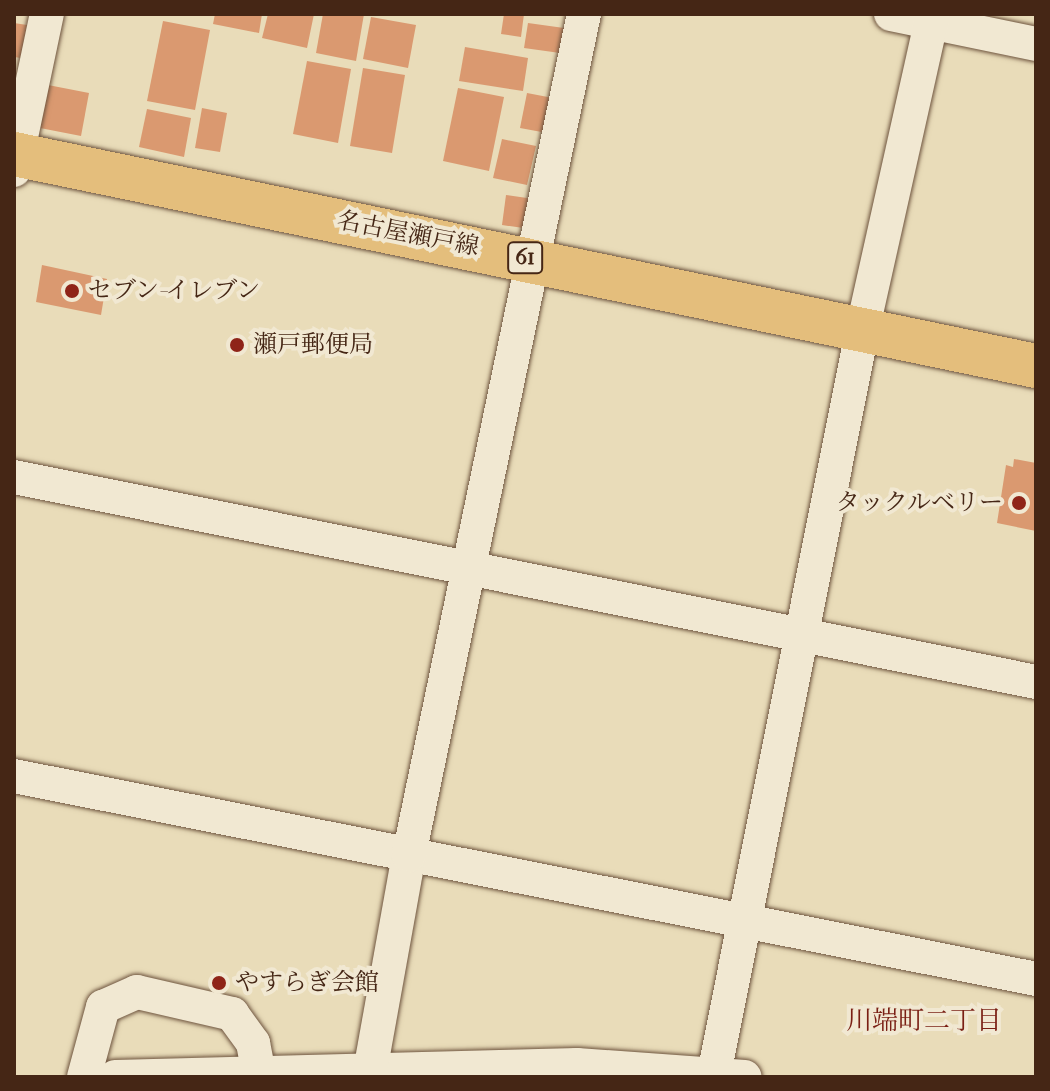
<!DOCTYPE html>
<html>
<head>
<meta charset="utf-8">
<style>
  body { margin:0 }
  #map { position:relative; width:1050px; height:1091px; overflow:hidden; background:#e9dcb9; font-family:"IM FELL French Canon","Noto Serif JP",serif }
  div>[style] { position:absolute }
  .building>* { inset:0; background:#da9970 }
  .roads { filter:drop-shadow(0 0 2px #6e543e) drop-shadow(0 0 2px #6e543e) }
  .minor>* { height:34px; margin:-17px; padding:0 17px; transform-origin:17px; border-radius:17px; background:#f1e8d2 }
  .major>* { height:44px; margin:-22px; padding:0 22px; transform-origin:22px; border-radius:22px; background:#e4be7c }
  .dots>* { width:22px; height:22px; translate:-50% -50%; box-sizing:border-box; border:4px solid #f1e8d2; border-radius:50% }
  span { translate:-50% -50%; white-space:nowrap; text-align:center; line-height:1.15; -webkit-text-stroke:8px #f1e8d2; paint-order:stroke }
  .shield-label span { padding:2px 6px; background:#f1e8d2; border:2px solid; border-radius:6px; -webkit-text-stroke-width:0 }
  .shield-label { font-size:22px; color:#452615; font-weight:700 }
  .street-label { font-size:24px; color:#452615 }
  .poi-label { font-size:24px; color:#452615 }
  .left { translate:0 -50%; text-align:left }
  .right { translate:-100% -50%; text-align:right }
  .neighbourhood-label { font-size:26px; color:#7a1f14 }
  .frame { position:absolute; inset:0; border:16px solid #452615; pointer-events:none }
</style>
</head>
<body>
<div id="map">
  <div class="building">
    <div style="clip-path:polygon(215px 14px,262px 14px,259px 33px,213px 24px)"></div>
    <div style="clip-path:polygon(268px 14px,314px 14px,307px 48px,262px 38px)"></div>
    <div style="clip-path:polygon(323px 14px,364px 14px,356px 61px,316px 53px)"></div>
    <div style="clip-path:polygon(504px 14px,524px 14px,521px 37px,501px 34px)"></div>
    <div style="clip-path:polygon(371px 17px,416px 25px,408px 68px,363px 59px)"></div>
    <div style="clip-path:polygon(163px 21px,210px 30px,195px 110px,147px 101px)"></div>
    <div style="clip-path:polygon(14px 23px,27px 25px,21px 58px,14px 57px)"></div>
    <div style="clip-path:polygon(528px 23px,564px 28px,560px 53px,524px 48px)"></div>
    <div style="clip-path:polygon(465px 47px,528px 58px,523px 91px,459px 81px)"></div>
    <div style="clip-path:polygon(307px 61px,351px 69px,338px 143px,293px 134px)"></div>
    <div style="clip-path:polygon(363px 68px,405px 75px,392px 153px,350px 146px)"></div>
    <div style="clip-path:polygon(48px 85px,89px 93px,81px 136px,40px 128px)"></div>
    <div style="clip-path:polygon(458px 88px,504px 97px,489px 171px,443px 161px)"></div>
    <div style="clip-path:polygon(527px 93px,553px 98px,547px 133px,520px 128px)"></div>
    <div style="clip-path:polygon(202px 108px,227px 113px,220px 152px,195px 148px)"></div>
    <div style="clip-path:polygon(147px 109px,191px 118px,184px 157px,139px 147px)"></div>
    <div style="clip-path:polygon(502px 139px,536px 146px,527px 185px,493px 178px)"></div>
    <div style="clip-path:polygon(506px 195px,534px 199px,530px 229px,502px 225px)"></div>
    <div style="clip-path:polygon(42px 265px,107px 279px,101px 315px,36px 302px)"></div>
    <div style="clip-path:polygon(1014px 459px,1036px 463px,1036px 531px,997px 523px,1006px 465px,1013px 467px)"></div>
  </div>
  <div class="roads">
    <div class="minor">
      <div style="left:891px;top:14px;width:148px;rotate:11.7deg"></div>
      <div style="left:14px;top:170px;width:159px;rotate:-78.1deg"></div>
      <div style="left:14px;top:477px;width:1042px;rotate:11.34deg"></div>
      <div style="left:14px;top:776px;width:1042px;rotate:11.23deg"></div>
      <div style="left:714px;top:1074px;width:762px;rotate:-78.72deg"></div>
      <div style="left:863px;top:327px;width:321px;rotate:-77.4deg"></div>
      <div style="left:84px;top:1077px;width:73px;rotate:-74.8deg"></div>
      <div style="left:103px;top:1007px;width:37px;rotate:-24deg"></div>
      <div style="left:137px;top:992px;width:98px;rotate:13deg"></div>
      <div style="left:232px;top:1014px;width:36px;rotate:54deg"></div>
      <div style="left:253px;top:1043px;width:32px;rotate:79deg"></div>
      <div style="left:115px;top:1077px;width:462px;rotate:-1.5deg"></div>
      <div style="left:577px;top:1065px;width:168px;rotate:4.1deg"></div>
      <div style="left:369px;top:1077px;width:226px;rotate:-79.8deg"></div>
      <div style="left:409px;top:855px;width:859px;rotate:-78.25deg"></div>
    </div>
    <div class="major">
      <div style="left:14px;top:154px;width:1044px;rotate:11.72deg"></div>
    </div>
  </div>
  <div class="dots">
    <div style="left:72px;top:291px;background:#8f2418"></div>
    <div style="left:237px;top:345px;background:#8f2418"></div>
    <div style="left:1019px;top:503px;background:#8f2418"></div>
    <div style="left:219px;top:983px;background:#8f2418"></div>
  </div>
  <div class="shield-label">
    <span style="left:525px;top:258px">61</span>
  </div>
  <div class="street-label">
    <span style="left:408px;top:234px;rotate:11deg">名古屋瀬戸線</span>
  </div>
  <div class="poi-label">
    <span class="left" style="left:88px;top:291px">セブン-イレブン</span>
    <span class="left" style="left:253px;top:345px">瀬戸郵便局</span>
    <span class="right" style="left:1003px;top:503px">タックルベリー</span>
    <span class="left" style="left:235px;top:983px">やすらぎ会館</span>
  </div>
  <div class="neighbourhood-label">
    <span style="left:924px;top:1021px">川端町二丁目</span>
  </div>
  <div class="frame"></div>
</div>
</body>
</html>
